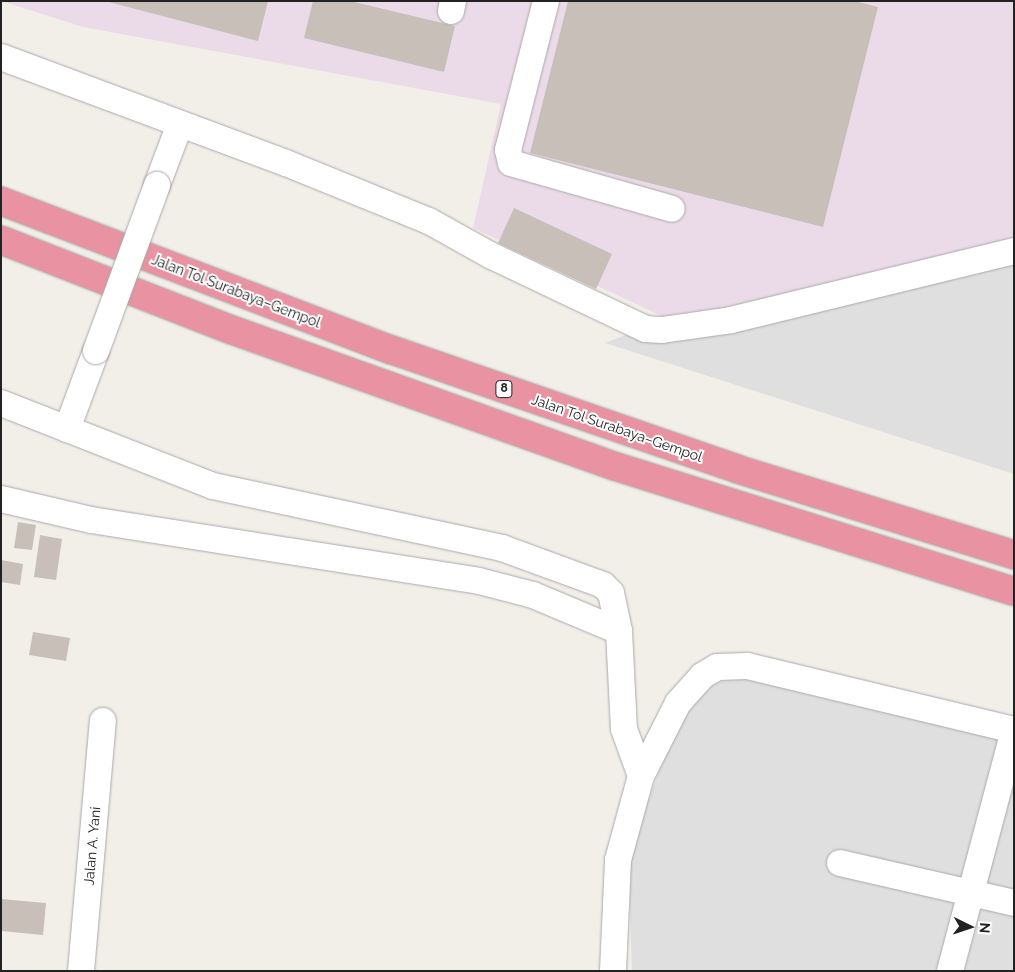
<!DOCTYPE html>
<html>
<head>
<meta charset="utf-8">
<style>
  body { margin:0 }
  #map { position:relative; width:1015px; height:972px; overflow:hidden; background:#f2efe9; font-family:Raleway,sans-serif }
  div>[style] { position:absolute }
  .residential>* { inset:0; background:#e0dfdf }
  .industrial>* { inset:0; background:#ebdbe8 }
  .building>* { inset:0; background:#c7bfb8 }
  .roads { filter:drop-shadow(0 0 1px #a9a9a9) drop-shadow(0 0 1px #a9a9a9) }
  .minor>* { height:26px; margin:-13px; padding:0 13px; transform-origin:13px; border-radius:13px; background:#fff }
  .highway>* { height:28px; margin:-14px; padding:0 14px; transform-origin:14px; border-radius:14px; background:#e892a2 }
  .bridges { filter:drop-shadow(0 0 1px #a9a9a9) drop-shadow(0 0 1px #a9a9a9) }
  .minor-bridge>* { height:26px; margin:-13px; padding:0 13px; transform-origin:13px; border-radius:13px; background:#fff }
  span { translate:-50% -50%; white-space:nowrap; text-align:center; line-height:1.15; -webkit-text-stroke:4px #fff; paint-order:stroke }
  .shield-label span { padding:1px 4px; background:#fff; border:1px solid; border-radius:4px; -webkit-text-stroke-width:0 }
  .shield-label { font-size:12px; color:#222; font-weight:700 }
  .street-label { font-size:14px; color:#222 }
  .frame { position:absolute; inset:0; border:2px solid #222; pointer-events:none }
  .north { position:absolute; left:945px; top:902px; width:50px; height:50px; -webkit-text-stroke:4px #fff; paint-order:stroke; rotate:94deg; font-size:14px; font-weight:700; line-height:20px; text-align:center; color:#222 }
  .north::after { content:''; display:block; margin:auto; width:18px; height:22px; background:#222; clip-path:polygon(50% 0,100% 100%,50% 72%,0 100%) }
</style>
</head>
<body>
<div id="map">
  <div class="residential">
    <div style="clip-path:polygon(1014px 245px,1014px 474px,605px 343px,668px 319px)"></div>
    <div style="clip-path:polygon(741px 673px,1014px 739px,1014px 971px,632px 971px,628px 853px,673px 735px,701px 690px)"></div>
  </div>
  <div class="industrial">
    <div style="clip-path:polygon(1px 1px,1014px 1px,1014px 245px,668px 319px,473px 228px,501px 104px,83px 27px)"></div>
  </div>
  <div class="building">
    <div style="clip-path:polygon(105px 1px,268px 1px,258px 41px)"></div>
    <div style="clip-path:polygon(313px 1px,350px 1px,455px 26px,444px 72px,304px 38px)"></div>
    <div style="clip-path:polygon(568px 1px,855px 1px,878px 7px,823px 227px,530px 153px)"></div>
    <div style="clip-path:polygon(514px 208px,612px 254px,596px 289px,498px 243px)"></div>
    <div style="clip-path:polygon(18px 522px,36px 525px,32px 550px,14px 548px)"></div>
    <div style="clip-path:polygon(40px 535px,62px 539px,56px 580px,34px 577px)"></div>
    <div style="clip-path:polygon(1px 560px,23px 564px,20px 585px,1px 582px)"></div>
    <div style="clip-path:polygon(33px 632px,70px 638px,66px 661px,29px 655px)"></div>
    <div style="clip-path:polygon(1px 899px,46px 903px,43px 935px,1px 931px)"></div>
  </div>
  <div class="roads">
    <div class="minor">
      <div style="left:546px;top:1px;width:154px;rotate:104.3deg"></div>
      <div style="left:508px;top:150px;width:13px;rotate:77deg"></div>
      <div style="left:511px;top:163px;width:167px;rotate:15.9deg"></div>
      <div style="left:451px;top:11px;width:10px;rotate:-79deg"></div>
      <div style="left:1px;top:57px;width:304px;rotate:20.4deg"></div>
      <div style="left:286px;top:163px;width:154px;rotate:22.1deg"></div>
      <div style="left:429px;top:221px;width:72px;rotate:29.1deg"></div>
      <div style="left:492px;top:256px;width:170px;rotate:25.4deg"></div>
      <div style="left:646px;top:329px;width:16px;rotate:4deg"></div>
      <div style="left:662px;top:330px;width:70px;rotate:-8.2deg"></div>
      <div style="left:731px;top:320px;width:291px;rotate:-13.7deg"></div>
      <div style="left:157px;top:185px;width:65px;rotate:-69.3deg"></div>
      <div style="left:1px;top:403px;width:228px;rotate:21.4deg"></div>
      <div style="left:213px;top:486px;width:296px;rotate:12.1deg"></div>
      <div style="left:502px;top:548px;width:108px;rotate:20.1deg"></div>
      <div style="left:603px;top:585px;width:11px;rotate:45deg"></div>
      <div style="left:611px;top:593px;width:39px;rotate:78deg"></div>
      <div style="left:619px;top:631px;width:98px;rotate:87.1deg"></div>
      <div style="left:624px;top:729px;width:50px;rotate:70.1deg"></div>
      <div style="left:67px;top:429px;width:83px;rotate:-69.6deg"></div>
      <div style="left:1px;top:499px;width:92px;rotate:13.1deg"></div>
      <div style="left:91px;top:520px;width:393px;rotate:8.9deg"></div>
      <div style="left:479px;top:581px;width:56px;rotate:14.5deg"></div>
      <div style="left:533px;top:595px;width:93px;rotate:22.7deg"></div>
      <div style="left:840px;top:863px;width:179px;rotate:12.9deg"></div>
      <div style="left:81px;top:971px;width:251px;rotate:-85deg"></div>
      <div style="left:613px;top:971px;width:111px;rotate:-87.4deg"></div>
      <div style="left:618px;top:860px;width:87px;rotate:-74.7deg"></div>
      <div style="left:641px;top:776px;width:82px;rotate:-63.1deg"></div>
      <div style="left:678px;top:703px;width:36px;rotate:-48deg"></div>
      <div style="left:702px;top:676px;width:17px;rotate:-31deg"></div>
      <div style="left:717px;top:667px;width:30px;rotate:-2deg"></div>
      <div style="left:747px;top:666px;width:275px;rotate:13.5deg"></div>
      <div style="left:950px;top:971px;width:249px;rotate:-75.1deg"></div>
    </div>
    <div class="highway">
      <div style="left:1px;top:201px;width:418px;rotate:20.9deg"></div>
      <div style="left:392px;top:350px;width:365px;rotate:19deg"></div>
      <div style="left:737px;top:469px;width:290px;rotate:17.2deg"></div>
      <div style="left:1px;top:240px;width:248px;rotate:21.3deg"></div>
      <div style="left:232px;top:330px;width:405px;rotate:19.6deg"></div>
      <div style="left:614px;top:466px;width:419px;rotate:17.4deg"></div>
    </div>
  </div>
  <div class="bridges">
    <div class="minor-bridge">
      <div style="left:96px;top:351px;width:177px;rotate:-69.8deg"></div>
    </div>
  </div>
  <div class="shield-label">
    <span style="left:504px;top:389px">8</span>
  </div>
  <div class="street-label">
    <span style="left:236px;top:291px;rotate:21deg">Jalan Tol Surabaya–Gempol</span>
    <span style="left:617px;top:428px;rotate:19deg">Jalan Tol Surabaya–Gempol</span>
    <span style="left:92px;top:846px;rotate:-85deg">Jalan A. Yani</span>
  </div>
  <div class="frame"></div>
  <div class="north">N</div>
</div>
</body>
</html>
